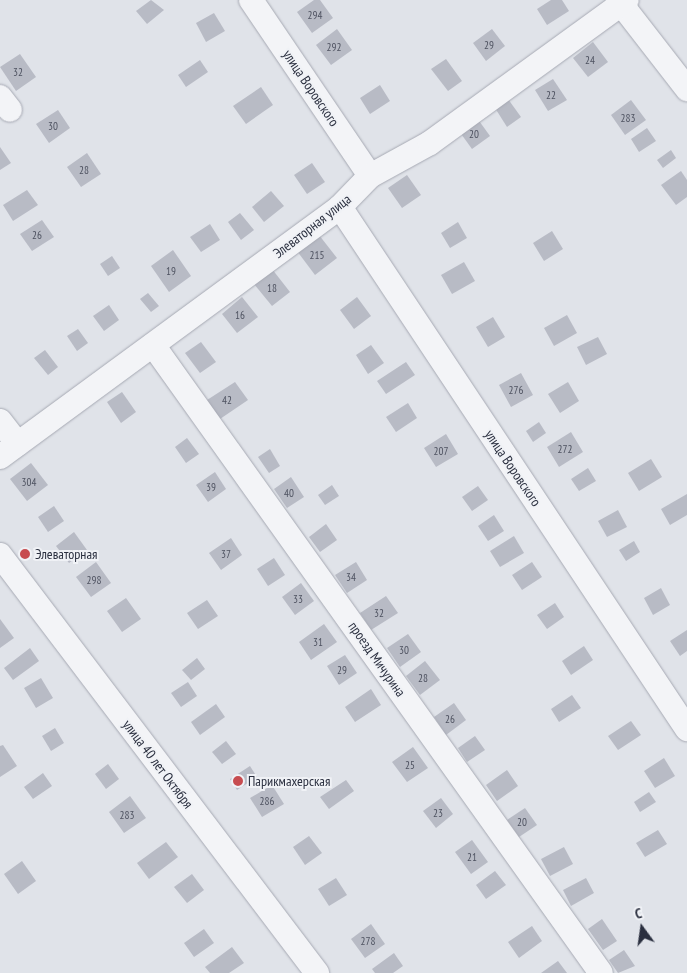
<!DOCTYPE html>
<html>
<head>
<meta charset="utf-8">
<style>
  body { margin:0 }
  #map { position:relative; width:687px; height:973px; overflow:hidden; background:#e0e3e9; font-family:"PT Sans Narrow",sans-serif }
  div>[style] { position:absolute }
  .building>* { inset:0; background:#b8bbc5 }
  .roads { filter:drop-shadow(0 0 1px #a6a9b3) drop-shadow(0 0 1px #a6a9b3) }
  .minor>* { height:24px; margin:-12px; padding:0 12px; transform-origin:12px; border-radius:12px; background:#f3f4f7 }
  .dots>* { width:14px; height:14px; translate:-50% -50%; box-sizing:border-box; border:2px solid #f0f2f6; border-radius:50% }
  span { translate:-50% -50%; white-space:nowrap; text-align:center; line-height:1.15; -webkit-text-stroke:4px #f0f2f6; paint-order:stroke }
  .number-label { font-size:11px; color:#4e5260 }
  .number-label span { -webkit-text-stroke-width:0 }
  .street-label { font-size:14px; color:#2a2f3f }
  .poi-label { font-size:14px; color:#2a2f3f }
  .left { translate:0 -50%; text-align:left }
  .north { position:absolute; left:617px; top:903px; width:50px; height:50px; -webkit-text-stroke:4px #f0f2f6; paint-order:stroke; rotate:346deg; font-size:14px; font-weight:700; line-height:20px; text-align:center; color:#2a2f3f }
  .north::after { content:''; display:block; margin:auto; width:18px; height:22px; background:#2a2f3f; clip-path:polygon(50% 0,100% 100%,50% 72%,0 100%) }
</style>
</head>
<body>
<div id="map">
  <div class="building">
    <div style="clip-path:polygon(151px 0,164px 10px,147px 24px,136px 11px)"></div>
    <div style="clip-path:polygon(314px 0,320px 0,333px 18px,312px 33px,297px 12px)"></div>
    <div style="clip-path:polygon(551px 0,562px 0,569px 11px,547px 25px,537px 9px)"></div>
    <div style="clip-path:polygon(214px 13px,225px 31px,206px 42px,196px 23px)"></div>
    <div style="clip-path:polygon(337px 29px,352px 50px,331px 65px,316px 45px)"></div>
    <div style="clip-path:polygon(492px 29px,505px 46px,486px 61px,473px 43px)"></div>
    <div style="clip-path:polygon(593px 42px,608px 62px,588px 77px,573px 58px)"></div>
    <div style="clip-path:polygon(20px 54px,36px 77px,16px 91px,0 67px)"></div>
    <div style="clip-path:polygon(446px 59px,462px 81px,448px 91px,431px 69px)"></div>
    <div style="clip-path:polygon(200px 60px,208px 72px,186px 87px,178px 75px)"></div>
    <div style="clip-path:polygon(553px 79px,567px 100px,548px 111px,535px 90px)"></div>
    <div style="clip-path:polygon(380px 85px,390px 101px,370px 114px,360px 98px)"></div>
    <div style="clip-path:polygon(261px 87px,273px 105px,246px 124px,233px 106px)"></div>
    <div style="clip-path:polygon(508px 99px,521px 117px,507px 127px,495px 108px)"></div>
    <div style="clip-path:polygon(631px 100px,646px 120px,625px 135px,611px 115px)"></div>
    <div style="clip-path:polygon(58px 110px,70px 128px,49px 143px,36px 124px)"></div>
    <div style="clip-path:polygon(477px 118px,490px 136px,472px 149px,459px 131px)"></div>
    <div style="clip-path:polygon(647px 128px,656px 141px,639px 152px,631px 139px)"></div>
    <div style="clip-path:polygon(0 147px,11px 163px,0 170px)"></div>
    <div style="clip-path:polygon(671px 150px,676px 158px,663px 168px,657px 160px)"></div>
    <div style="clip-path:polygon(87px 153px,101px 174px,81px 187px,67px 167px)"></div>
    <div style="clip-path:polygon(312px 163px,325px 182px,307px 194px,294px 175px)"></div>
    <div style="clip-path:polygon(681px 171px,687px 180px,687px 197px,676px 205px,661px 185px)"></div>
    <div style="clip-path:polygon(407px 175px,421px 195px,402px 208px,388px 188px)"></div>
    <div style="clip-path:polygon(27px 190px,38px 205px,13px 221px,3px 205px)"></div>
    <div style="clip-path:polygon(271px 191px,284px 206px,264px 222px,252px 207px)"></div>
    <div style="clip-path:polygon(240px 213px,254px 230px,241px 240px,228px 222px)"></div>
    <div style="clip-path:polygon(42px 220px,54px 237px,32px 251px,20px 234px)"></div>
    <div style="clip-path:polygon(458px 222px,467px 238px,450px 248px,441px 233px)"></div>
    <div style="clip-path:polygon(210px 224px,220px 240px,201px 252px,190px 237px)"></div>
    <div style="clip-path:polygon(552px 231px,563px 249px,544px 261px,533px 243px)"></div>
    <div style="clip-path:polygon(319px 235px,337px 258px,315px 275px,297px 251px)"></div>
    <div style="clip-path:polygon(173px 250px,191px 276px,169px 292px,151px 266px)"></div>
    <div style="clip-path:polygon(112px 256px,120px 268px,108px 276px,100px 264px)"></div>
    <div style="clip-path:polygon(464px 262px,475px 281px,452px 294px,441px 275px)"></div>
    <div style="clip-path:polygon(272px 269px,290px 292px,272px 306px,254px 284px)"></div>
    <div style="clip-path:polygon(148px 293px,159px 306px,151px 312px,140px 299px)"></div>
    <div style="clip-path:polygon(242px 297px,258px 317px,237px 333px,222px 314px)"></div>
    <div style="clip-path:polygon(357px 297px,371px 316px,354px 329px,340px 310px)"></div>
    <div style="clip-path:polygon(109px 305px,119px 320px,104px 331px,93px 316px)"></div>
    <div style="clip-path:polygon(567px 315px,577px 333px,554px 346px,544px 328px)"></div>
    <div style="clip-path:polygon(493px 317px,505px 337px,488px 347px,476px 327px)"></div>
    <div style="clip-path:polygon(78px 329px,88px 343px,77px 351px,67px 336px)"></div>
    <div style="clip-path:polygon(598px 337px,607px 354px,586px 365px,577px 347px)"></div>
    <div style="clip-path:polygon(201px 342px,216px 362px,200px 373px,185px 353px)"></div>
    <div style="clip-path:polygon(371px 345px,384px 363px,368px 374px,356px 355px)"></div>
    <div style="clip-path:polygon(45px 350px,58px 367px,48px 375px,34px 358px)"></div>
    <div style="clip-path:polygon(406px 362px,415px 375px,386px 394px,377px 381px)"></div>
    <div style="clip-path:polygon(521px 373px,533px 395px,511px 407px,499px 385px)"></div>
    <div style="clip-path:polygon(235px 382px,248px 400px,220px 419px,207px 400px)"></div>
    <div style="clip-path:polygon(568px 382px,579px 401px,560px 413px,548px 394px)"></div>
    <div style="clip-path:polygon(122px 392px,136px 412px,121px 423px,107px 402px)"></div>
    <div style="clip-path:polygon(408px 403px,417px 418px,396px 432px,386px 417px)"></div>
    <div style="clip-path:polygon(539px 422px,546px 433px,533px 442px,526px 431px)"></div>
    <div style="clip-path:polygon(571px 432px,583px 452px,559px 467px,547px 447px)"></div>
    <div style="clip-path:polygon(446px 434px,458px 454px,436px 467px,424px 448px)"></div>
    <div style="clip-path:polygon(187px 438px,199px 454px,186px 463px,175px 447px)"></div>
    <div style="clip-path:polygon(270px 449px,280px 466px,269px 473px,258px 457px)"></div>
    <div style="clip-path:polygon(651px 459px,662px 477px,639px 491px,628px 473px)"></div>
    <div style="clip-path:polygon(31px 463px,48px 485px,27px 501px,10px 479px)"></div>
    <div style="clip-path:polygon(588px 468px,596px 481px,579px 491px,571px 479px)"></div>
    <div style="clip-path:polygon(215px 472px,226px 489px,208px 502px,196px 485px)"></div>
    <div style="clip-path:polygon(291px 477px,304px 497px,287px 508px,274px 489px)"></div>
    <div style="clip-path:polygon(332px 485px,339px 496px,325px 505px,318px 495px)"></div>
    <div style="clip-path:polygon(478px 486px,488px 500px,472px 511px,462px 497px)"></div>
    <div style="clip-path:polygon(687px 494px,687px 515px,670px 525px,661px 509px)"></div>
    <div style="clip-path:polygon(54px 506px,64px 521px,48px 532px,38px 517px)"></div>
    <div style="clip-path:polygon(618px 510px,627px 527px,607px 537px,598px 521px)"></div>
    <div style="clip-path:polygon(494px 515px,504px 531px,488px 541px,478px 526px)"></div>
    <div style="clip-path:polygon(326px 524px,337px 540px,320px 552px,309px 537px)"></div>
    <div style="clip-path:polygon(74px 532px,87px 550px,69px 563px,56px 546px)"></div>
    <div style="clip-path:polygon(514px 536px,524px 553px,500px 567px,490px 551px)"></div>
    <div style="clip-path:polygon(231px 538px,242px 555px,221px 570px,209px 553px)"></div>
    <div style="clip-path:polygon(634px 541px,640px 552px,626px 561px,619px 550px)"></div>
    <div style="clip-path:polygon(274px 558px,285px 575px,268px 586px,257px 569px)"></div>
    <div style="clip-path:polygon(96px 562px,111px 583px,91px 597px,76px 577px)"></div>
    <div style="clip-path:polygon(356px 562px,367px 580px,347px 593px,335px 575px)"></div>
    <div style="clip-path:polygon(532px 562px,542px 577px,522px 590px,512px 575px)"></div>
    <div style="clip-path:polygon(301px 583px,314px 601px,295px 615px,282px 597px)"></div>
    <div style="clip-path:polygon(661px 588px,670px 605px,653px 615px,644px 598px)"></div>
    <div style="clip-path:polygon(386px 596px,398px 613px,371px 630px,360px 613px)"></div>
    <div style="clip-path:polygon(126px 598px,141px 619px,122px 632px,107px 611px)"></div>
    <div style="clip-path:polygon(207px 600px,218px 616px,198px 629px,187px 613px)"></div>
    <div style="clip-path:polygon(555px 603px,564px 617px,547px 629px,537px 615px)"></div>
    <div style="clip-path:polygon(0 619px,14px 638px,0 648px)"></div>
    <div style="clip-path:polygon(324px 624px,337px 642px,311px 660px,299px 642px)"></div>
    <div style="clip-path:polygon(687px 630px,687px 651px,680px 656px,670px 641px)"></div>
    <div style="clip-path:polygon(408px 634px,421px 652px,400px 667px,387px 648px)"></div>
    <div style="clip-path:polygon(584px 646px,593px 660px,571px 675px,562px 661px)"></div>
    <div style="clip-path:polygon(30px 648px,39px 661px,13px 680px,4px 668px)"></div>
    <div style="clip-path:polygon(345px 655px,357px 673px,339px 685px,327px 666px)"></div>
    <div style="clip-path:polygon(197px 658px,205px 669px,191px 680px,182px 670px)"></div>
    <div style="clip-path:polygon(425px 661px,440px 680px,420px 695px,406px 676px)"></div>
    <div style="clip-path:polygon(41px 678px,53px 698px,36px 708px,24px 688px)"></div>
    <div style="clip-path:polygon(188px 682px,197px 696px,181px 707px,171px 693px)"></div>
    <div style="clip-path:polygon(371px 689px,381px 705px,355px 722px,345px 707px)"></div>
    <div style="clip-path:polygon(572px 695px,581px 708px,559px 722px,551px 709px)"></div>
    <div style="clip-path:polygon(454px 703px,466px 720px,446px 735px,434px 717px)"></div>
    <div style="clip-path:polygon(216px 704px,225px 717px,200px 735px,191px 722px)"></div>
    <div style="clip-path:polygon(631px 721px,641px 735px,618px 750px,608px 736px)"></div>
    <div style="clip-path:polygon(55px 728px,64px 743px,51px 751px,42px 736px)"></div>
    <div style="clip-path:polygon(475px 736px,485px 750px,467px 762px,458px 748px)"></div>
    <div style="clip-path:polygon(226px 741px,236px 754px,222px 764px,212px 752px)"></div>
    <div style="clip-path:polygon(3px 745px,17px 766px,0 777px,0 746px)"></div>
    <div style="clip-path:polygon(413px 747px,428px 768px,407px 782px,392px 762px)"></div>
    <div style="clip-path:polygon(664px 758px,675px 776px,655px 788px,644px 771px)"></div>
    <div style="clip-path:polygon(108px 764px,119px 779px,106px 789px,95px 774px)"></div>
    <div style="clip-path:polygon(250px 766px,257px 777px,237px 790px,230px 779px)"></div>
    <div style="clip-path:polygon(507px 770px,518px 786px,497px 801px,486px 785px)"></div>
    <div style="clip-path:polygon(43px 773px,52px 786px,33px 799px,24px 787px)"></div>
    <div style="clip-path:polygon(346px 780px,354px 791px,329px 809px,320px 797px)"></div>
    <div style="clip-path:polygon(272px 785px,284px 804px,262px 817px,250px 798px)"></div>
    <div style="clip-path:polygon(649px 792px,656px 802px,640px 812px,634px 802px)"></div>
    <div style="clip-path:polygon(130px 796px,146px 818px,124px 833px,109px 812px)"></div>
    <div style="clip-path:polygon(441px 798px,453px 814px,436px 828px,423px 811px)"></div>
    <div style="clip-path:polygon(525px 808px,537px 825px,519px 837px,507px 820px)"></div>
    <div style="clip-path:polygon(658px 830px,667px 844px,645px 857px,636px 843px)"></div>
    <div style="clip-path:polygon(309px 836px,322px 853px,305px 865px,293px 847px)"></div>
    <div style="clip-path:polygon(472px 840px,488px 862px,471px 874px,455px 852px)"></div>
    <div style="clip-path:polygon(166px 842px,178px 857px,149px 879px,137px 863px)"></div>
    <div style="clip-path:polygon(564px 847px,573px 864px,550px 876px,541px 859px)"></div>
    <div style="clip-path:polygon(22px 861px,36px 881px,18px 894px,4px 874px)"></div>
    <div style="clip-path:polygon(495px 871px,506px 885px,486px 899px,476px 885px)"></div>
    <div style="clip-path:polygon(192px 874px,204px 890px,187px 903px,174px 887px)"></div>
    <div style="clip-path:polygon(336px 878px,347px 895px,329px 906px,318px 889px)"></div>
    <div style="clip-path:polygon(586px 878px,594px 893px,571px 906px,563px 890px)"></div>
    <div style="clip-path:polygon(602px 919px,617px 941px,603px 950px,588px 929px)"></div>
    <div style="clip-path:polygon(371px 924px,385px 944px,365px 958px,351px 939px)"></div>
    <div style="clip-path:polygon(532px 926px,542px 941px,519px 958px,508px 942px)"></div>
    <div style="clip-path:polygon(204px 929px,214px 943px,194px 957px,184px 943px)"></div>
    <div style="clip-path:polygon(232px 947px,244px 963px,229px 973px,210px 973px,205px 967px)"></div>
    <div style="clip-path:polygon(624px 950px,635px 966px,618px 973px,609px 960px)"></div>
    <div style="clip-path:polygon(394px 953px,403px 966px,393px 973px,375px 973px,372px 969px)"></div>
    <div style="clip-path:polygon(558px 961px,567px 973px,541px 973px)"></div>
  </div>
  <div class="roads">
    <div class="minor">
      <div style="left:251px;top:0;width:212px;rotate:55.9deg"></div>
      <div style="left:618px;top:0;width:113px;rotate:52.2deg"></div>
      <div style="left:0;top:97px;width:16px;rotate:52deg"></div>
      <div style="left:340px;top:207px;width:627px;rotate:56.39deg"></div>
      <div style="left:153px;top:345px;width:771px;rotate:54.5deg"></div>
      <div style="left:0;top:421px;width:29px;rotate:52deg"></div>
      <div style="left:0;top:457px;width:422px;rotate:-36.3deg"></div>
      <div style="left:340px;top:207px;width:43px;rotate:-45.9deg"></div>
      <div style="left:370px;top:176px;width:68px;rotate:-28.8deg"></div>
      <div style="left:430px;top:143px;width:243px;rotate:-36deg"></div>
      <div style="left:0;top:555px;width:525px;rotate:52.82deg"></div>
    </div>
  </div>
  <div class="dots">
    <div style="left:25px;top:554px;background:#c74c50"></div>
    <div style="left:238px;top:781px;background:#c74c50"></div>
  </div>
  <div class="number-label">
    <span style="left:315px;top:15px">294</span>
    <span style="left:489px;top:45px">29</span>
    <span style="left:334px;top:47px">292</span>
    <span style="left:590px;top:60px">24</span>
    <span style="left:18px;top:72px">32</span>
    <span style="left:551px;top:95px">22</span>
    <span style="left:628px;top:118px">283</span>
    <span style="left:53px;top:126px">30</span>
    <span style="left:474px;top:134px">20</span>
    <span style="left:84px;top:170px">28</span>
    <span style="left:37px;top:235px">26</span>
    <span style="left:317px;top:255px">215</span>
    <span style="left:171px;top:271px">19</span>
    <span style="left:272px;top:288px">18</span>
    <span style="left:240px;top:315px">16</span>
    <span style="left:516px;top:390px">276</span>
    <span style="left:227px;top:400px">42</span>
    <span style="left:565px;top:449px">272</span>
    <span style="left:441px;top:451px">207</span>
    <span style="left:29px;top:482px">304</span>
    <span style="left:211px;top:487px">39</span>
    <span style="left:289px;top:493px">40</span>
    <span style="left:226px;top:554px">37</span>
    <span style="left:351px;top:577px">34</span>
    <span style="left:94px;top:580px">298</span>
    <span style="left:298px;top:599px">33</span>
    <span style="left:379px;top:613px">32</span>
    <span style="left:318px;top:642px">31</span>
    <span style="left:404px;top:650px">30</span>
    <span style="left:342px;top:670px">29</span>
    <span style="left:423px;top:678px">28</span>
    <span style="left:450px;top:719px">26</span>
    <span style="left:410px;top:765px">25</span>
    <span style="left:267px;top:801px">286</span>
    <span style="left:438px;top:813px">23</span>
    <span style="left:127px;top:815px">283</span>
    <span style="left:522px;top:822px">20</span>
    <span style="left:472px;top:857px">21</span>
    <span style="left:368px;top:941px">278</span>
  </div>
  <div class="street-label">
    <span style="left:311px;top:88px;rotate:56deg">улица Воровского</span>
    <span style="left:312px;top:226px;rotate:-38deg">Элеваторная улица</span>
    <span style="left:513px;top:468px;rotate:56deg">улица Воровского</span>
    <span style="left:377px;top:659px;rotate:55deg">проезд Мичурина</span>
    <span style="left:158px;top:764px;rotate:53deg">улица 40 лет Октября</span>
  </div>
  <div class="poi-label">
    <span class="left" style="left:35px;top:554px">Элеваторная</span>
    <span class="left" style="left:248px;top:781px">Парикмахерская</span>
  </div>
  <div class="north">С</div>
</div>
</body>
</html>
